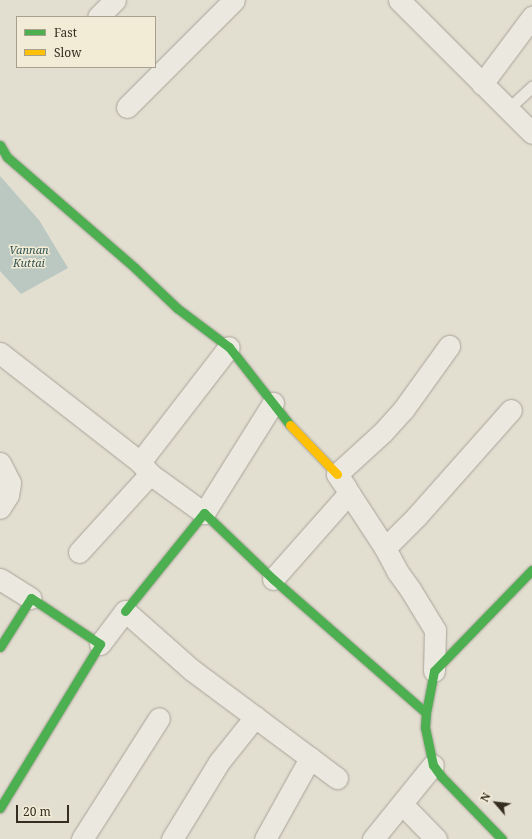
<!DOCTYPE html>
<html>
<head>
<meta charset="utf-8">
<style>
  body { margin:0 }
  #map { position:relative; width:532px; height:839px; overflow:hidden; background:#e2ded0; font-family:"Noto Serif",serif }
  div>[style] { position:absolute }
  .water>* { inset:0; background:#bac8c1 }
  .roads { filter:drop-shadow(0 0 1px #a8a398) drop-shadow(0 0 1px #a8a398) }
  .lane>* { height:11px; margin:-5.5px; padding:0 5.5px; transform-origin:5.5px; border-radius:5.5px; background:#ebe8e0 }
  .street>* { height:21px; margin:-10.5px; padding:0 10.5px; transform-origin:10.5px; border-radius:10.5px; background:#ebe8e0 }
  .fast>* { height:9px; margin:-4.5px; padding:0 4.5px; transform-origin:4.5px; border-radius:4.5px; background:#4caf50 }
  .slow>* { height:9px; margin:-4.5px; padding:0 4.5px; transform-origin:4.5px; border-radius:4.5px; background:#ffc107 }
  span { translate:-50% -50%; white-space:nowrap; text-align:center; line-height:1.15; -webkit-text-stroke:3px #f2ecd7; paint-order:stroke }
  .water-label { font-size:11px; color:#325454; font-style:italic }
  .legend { position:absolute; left:16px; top:16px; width:140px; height:52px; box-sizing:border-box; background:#f2ecd7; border:1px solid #a7a08e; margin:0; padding:5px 7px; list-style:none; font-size:12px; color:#362d21 }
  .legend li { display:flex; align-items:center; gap:8px; height:20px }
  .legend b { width:20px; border:1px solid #a7a08e }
  .north { position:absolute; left:476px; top:783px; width:40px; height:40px; -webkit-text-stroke:3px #f2ecd7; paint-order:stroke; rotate:298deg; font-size:11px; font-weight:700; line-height:16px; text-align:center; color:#362d21 }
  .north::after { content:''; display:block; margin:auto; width:14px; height:18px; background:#362d21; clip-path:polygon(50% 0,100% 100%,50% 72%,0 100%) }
  .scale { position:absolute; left:16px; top:805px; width:53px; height:18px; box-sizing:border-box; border:2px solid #362d21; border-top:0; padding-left:5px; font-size:12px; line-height:14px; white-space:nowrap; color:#362d21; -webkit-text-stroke:3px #f2ecd7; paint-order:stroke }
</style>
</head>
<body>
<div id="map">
  <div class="water">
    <div style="clip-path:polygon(0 176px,39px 220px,68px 268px,21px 294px,0 271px)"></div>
  </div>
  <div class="roads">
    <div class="lane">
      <div style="left:508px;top:109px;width:33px;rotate:-43deg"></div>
    </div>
    <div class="street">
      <div style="left:399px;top:0;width:188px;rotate:45deg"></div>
      <div style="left:98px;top:17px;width:24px;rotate:-45deg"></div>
      <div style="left:482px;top:84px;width:84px;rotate:-53.3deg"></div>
      <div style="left:127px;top:107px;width:151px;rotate:-45deg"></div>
      <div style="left:0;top:353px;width:177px;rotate:37.9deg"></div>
      <div style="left:140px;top:462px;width:16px;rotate:50deg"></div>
      <div style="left:150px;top:474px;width:67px;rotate:35.8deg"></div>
      <div style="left:204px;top:513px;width:130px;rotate:-57.9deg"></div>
      <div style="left:140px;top:462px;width:145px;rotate:-52.3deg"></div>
      <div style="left:0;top:463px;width:22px;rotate:63deg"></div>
      <div style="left:10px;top:483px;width:12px;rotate:99deg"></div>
      <div style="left:8px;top:495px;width:15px;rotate:122deg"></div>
      <div style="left:347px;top:489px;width:18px;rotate:-124deg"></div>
      <div style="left:337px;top:474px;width:62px;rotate:-42.4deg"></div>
      <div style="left:383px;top:432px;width:30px;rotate:-48deg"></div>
      <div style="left:403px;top:410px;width:79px;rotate:-54.3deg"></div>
      <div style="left:385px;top:548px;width:44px;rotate:-45deg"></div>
      <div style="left:416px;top:517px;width:143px;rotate:-48.4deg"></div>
      <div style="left:79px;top:552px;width:105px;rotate:-47.7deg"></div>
      <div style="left:0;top:579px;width:36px;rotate:32deg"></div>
      <div style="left:273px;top:579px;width:115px;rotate:-48.5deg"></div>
      <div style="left:349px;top:493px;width:66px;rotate:56.8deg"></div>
      <div style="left:385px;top:548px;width:26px;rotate:62deg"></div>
      <div style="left:397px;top:571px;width:22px;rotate:54deg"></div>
      <div style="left:410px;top:589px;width:48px;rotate:58.6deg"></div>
      <div style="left:435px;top:630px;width:41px;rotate:91.4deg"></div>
      <div style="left:100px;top:644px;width:41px;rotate:-52.9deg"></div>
      <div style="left:125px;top:611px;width:89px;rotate:41.4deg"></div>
      <div style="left:192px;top:670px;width:181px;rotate:36.7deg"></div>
      <div style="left:402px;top:804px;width:49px;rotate:45.8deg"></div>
      <div style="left:82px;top:839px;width:143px;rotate:-57.5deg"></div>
      <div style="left:172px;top:839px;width:90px;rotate:-58.6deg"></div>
      <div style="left:219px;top:762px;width:58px;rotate:-51.3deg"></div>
      <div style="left:265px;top:839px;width:93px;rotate:-60.9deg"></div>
      <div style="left:373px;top:839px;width:95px;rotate:-51deg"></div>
    </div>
    <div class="fast">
      <div style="left:0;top:145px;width:14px;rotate:60deg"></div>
      <div style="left:7px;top:157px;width:169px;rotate:40.9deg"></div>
      <div style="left:135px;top:268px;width:58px;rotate:43.6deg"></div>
      <div style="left:177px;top:308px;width:65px;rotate:36.9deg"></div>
      <div style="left:229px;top:347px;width:99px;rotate:52deg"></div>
      <div style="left:125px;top:611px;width:126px;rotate:-51.1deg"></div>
      <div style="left:204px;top:513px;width:95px;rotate:43.7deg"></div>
      <div style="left:273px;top:579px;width:203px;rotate:41.2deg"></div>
      <div style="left:0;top:647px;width:58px;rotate:-57.7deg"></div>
      <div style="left:31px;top:598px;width:83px;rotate:33.7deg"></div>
      <div style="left:100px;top:644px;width:192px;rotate:121.4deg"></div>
      <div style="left:502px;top:839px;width:88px;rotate:-134.1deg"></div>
      <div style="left:441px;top:776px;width:14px;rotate:-126deg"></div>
      <div style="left:433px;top:765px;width:39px;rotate:-102deg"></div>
      <div style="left:425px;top:727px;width:14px;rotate:-86deg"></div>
      <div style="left:426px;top:713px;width:43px;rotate:-79.2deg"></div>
      <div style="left:434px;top:671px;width:141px;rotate:-45.9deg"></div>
    </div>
    <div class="slow">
      <div style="left:290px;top:425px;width:68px;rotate:46.2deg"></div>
    </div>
  </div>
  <div class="water-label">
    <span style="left:29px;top:257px">Vannan<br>Kuttai</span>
  </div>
  <ul class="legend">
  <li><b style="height:5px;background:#4caf50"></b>Fast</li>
  <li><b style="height:5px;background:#ffc107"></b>Slow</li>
  </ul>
  <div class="north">N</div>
  <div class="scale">20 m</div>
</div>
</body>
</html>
